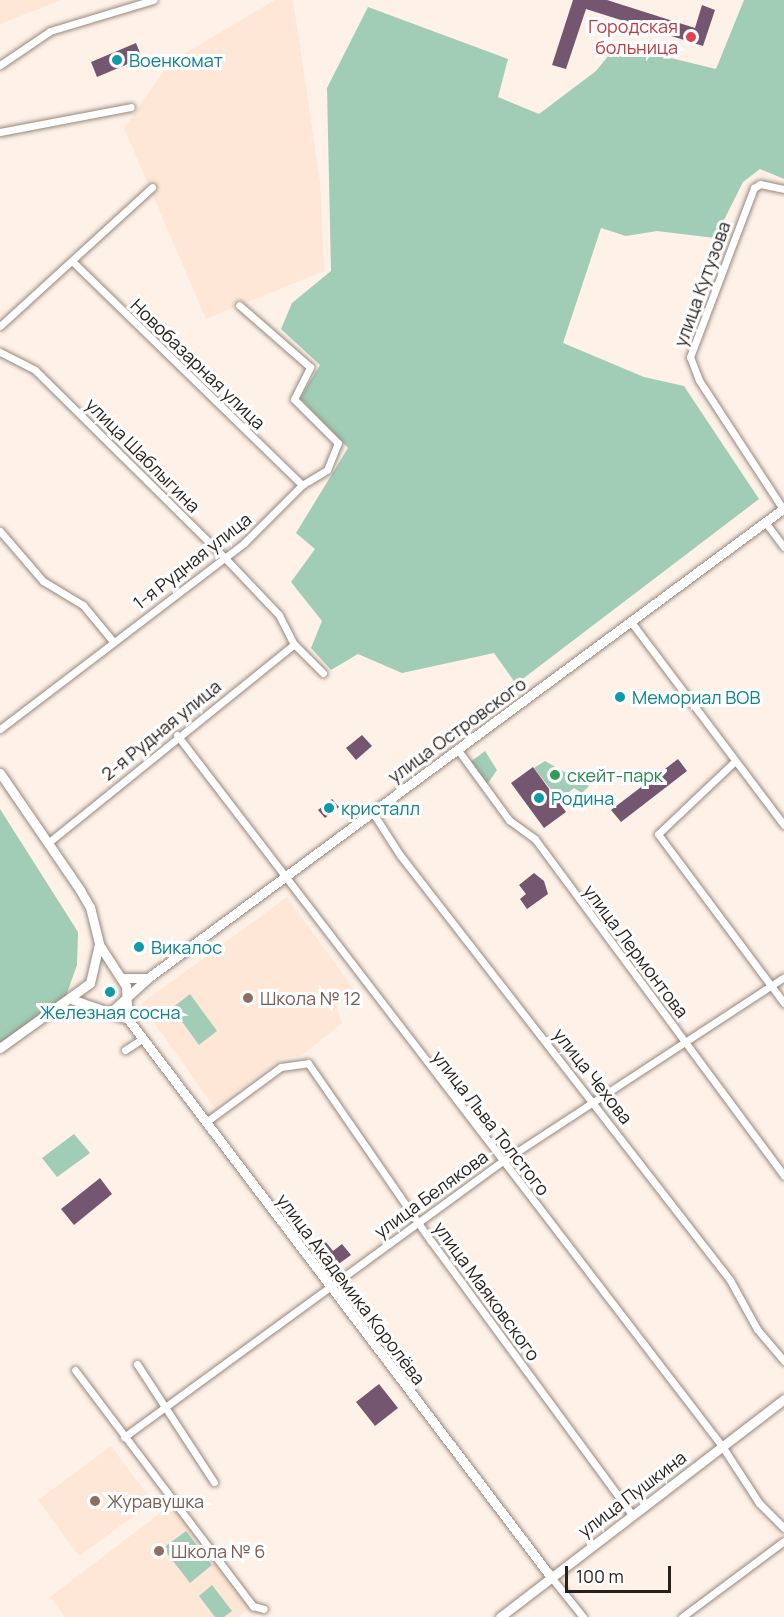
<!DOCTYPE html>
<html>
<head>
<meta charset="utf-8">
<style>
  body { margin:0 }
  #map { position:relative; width:784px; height:1617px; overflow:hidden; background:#fef1e8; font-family:Manrope,sans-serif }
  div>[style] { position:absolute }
  .built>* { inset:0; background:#fee7d7 }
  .green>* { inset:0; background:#a1ccb6 }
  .building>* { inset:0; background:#745671 }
  .roads { filter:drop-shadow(0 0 2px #96887d) drop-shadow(0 0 2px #96887d) }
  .street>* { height:7px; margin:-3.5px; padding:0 3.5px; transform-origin:3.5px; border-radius:3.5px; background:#fff }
  .secondary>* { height:9px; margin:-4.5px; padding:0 4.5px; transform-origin:4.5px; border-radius:4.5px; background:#fff }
  .dots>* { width:16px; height:16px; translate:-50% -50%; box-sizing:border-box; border:3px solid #fff; border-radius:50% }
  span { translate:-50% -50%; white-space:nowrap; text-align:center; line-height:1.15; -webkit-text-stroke:6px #fff; paint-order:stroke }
  .health-label { font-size:18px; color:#be3a42 }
  .right { translate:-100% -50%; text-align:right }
  .culture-label { font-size:18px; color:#0d838f }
  .left { translate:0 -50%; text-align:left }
  .street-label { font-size:18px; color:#27211d }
  .leisure-label { font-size:18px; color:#27864d }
  .education-label { font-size:18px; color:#785e54 }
  .scale { position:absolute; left:565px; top:1566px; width:106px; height:27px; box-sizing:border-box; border:3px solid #27211d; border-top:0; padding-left:8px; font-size:18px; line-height:21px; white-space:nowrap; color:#27211d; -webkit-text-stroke:4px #fff; paint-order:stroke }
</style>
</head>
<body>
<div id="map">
  <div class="built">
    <div style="clip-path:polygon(0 0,61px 0,0 24px)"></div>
    <div style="clip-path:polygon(275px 0,293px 0,320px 182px,324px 271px,206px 319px,124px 128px,170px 62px)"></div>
    <div style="clip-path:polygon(287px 897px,356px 992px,336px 1006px,342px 1023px,302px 1055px,281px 1059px,214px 1107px,141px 1004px)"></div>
    <div style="clip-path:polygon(111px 1446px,153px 1502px,79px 1556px,38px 1500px)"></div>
    <div style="clip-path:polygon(172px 1504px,250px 1608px,238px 1617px,65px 1617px,50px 1597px)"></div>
  </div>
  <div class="green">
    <div style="clip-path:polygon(744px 0,784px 0,784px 179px,760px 169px,743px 182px,715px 238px,657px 231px,626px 236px,601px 228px,563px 343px,644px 377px,684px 386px,759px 499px,516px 684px,494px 653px,402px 673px,358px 654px,331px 670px,311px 648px,322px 621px,291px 582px,315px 549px,296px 533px,348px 448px,300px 398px,320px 365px,281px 329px,292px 303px,331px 271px,327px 88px,368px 7px,508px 59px,498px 97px,539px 114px,596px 71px,617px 45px,716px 69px)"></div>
    <div style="clip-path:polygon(485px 751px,497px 770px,486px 786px,469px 763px)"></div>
    <div style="clip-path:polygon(545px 761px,582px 782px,589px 786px,582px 793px,574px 788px,559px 800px,534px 768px)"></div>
    <div style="clip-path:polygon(0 809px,78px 932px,77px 965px,67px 993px,69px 1001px,0 1047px)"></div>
    <div style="clip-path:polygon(190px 994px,217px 1031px,199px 1045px,172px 1008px)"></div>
    <div style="clip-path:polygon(74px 1134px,90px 1153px,57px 1177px,42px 1158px)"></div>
    <div style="clip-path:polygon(186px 1531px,212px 1565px,190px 1583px,163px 1548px)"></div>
    <div style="clip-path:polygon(212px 1585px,232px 1611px,224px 1617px,215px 1617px,199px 1596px)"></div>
  </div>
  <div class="building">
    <div style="clip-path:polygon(573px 0,607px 0,695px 28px,702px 5px,715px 10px,703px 46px,586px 9px,566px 69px,552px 65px)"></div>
    <div style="clip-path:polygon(136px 43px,142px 58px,97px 77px,91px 62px)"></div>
    <div style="clip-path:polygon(362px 735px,372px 746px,356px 760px,346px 748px)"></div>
    <div style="clip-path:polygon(678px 759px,687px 771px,621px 822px,611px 810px)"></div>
    <div style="clip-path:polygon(533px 767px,566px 812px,544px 828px,511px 783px)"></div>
    <div style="clip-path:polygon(332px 799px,339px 807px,325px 818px,318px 810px)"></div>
    <div style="clip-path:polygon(534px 873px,544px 881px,548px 894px,527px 909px,520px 899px,526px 894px,519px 885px)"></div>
    <div style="clip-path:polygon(100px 1178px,112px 1194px,74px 1225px,61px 1209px)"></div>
    <div style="clip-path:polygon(325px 1241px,333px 1251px,342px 1244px,351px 1255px,333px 1268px,317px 1247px)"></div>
    <div style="clip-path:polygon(379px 1384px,398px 1408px,375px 1426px,356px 1402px)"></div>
  </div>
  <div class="roads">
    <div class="street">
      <div style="left:0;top:65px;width:60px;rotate:-34.2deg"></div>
      <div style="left:50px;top:31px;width:108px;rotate:-16.8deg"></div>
      <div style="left:0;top:132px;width:133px;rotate:-10.8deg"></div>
      <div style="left:74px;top:263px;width:318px;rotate:44.2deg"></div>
      <div style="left:0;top:326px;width:206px;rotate:-42.4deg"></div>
      <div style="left:0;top:352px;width:39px;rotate:27deg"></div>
      <div style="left:35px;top:370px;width:266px;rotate:44.7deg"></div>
      <div style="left:224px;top:557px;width:80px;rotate:46.5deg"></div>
      <div style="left:279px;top:615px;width:33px;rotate:63deg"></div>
      <div style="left:294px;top:644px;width:41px;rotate:45deg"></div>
      <div style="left:783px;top:509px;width:154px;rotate:-123.1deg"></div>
      <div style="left:699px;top:380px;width:25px;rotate:-111deg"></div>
      <div style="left:690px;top:357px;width:181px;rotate:-69.3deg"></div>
      <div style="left:754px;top:188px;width:7px;rotate:-34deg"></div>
      <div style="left:760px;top:184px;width:25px;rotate:12deg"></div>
      <div style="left:765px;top:522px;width:31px;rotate:53deg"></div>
      <div style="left:0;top:531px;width:66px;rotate:49.3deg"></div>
      <div style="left:43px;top:581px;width:47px;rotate:31deg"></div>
      <div style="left:83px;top:605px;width:45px;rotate:50.4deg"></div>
      <div style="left:631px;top:622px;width:254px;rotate:53deg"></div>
      <div style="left:0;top:729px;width:307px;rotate:-37.3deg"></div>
      <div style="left:244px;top:543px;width:82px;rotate:-45deg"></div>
      <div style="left:302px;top:485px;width:29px;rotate:-31deg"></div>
      <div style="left:327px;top:470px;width:29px;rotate:-68deg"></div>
      <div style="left:338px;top:443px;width:62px;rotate:-135deg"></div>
      <div style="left:294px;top:399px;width:36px;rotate:-63deg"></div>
      <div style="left:310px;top:367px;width:94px;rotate:-138.9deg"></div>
      <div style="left:177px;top:735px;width:896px;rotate:52.53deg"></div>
      <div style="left:722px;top:1446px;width:68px;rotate:57deg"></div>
      <div style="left:759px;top:1503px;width:35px;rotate:45deg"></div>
      <div style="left:458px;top:750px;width:87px;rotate:53.9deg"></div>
      <div style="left:509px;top:820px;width:32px;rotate:36deg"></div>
      <div style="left:535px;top:839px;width:419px;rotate:53.5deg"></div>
      <div style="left:735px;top:761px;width:106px;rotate:136.5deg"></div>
      <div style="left:658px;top:834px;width:211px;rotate:53.3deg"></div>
      <div style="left:373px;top:813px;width:50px;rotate:57.3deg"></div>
      <div style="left:400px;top:855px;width:538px;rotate:52.17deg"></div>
      <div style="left:730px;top:1280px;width:56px;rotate:61.1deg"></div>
      <div style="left:757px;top:1329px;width:42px;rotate:49.8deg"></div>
      <div style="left:49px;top:842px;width:315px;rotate:-38.9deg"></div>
      <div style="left:125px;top:1050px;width:20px;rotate:-33deg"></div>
      <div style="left:206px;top:1122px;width:93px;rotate:-36.3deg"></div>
      <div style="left:281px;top:1067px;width:27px;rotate:-8deg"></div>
      <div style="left:308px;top:1063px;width:216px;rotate:55.4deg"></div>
      <div style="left:431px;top:1241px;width:340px;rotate:53.7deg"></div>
      <div style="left:137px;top:1364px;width:141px;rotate:56.9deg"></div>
      <div style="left:75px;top:1370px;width:296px;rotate:53deg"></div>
      <div style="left:253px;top:1606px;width:11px;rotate:15deg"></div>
      <div style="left:124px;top:1437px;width:469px;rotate:-36.1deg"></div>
      <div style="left:503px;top:1161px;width:336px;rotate:-33.2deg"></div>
      <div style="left:551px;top:1577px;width:51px;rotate:51.3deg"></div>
      <div style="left:682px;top:1617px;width:127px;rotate:-36.7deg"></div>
    </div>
    <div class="secondary">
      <div style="left:0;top:773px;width:142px;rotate:55.6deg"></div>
      <div style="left:80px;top:890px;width:20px;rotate:60deg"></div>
      <div style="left:90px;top:907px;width:38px;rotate:76deg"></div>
      <div style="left:99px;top:944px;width:40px;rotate:103deg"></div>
      <div style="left:90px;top:983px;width:111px;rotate:144.2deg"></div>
      <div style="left:100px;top:946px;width:48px;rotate:57deg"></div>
      <div style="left:126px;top:986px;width:33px;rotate:87deg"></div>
      <div style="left:122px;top:978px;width:26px"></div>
      <div style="left:71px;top:999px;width:60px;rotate:19.3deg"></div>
      <div style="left:128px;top:1019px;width:700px;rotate:52.84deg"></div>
      <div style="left:112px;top:1011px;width:49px;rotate:-42.5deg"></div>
      <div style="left:148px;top:978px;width:791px;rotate:-36.46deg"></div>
      <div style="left:500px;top:1617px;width:358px;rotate:-37.5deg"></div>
    </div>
  </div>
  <div class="dots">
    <div style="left:691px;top:37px;background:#e0444e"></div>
    <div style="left:117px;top:60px;background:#0f9aa8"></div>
    <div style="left:620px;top:697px;background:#0f9aa8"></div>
    <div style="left:555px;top:775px;background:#2e9e5b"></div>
    <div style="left:539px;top:798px;background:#0f9aa8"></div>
    <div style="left:329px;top:808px;background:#0f9aa8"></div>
    <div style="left:139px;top:947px;background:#0f9aa8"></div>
    <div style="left:110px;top:992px;background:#0f9aa8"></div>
    <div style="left:248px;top:998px;background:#8d6e63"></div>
    <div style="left:95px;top:1501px;background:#8d6e63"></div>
    <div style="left:159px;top:1551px;background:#8d6e63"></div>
  </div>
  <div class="health-label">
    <span class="right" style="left:678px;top:37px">Городская<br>больница</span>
  </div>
  <div class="culture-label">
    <span class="left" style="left:129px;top:60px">Военкомат</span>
    <span class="left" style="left:632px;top:697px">Мемориал ВОВ</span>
    <span class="left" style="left:551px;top:798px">Родина</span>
    <span class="left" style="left:341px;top:808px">кристалл</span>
    <span class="left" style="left:151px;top:947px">Викалос</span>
    <span style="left:110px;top:1012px">Железная сосна</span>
  </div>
  <div class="street-label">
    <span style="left:702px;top:284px;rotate:-70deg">улица Кутузова</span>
    <span style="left:198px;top:364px;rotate:44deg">Новобазарная улица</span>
    <span style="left:143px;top:455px;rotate:45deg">улица Шаблыгина</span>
    <span style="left:192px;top:561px;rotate:-38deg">1-я Рудная улица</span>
    <span style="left:161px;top:730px;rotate:-39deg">2-я Рудная улица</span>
    <span style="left:457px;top:730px;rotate:-36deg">улица Островского</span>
    <span style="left:636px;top:951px;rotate:53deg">улица Лермонтова</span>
    <span style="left:593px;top:1076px;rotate:52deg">улица Чехова</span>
    <span style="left:491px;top:1123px;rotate:52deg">улица Льва Толстого</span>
    <span style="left:431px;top:1194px;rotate:-36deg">улица Белякова</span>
    <span style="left:351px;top:1289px;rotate:53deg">улица Академика Королёва</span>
    <span style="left:487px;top:1291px;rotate:54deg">улица Маяковского</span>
    <span style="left:632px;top:1494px;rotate:-37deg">улица Пушкина</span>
  </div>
  <div class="leisure-label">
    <span class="left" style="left:567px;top:775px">скейт-парк</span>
  </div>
  <div class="education-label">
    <span class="left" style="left:260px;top:998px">Школа № 12</span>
    <span class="left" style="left:107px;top:1501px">Журавушка</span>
    <span class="left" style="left:171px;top:1551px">Школа № 6</span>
  </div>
  <div class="scale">100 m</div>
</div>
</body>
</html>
